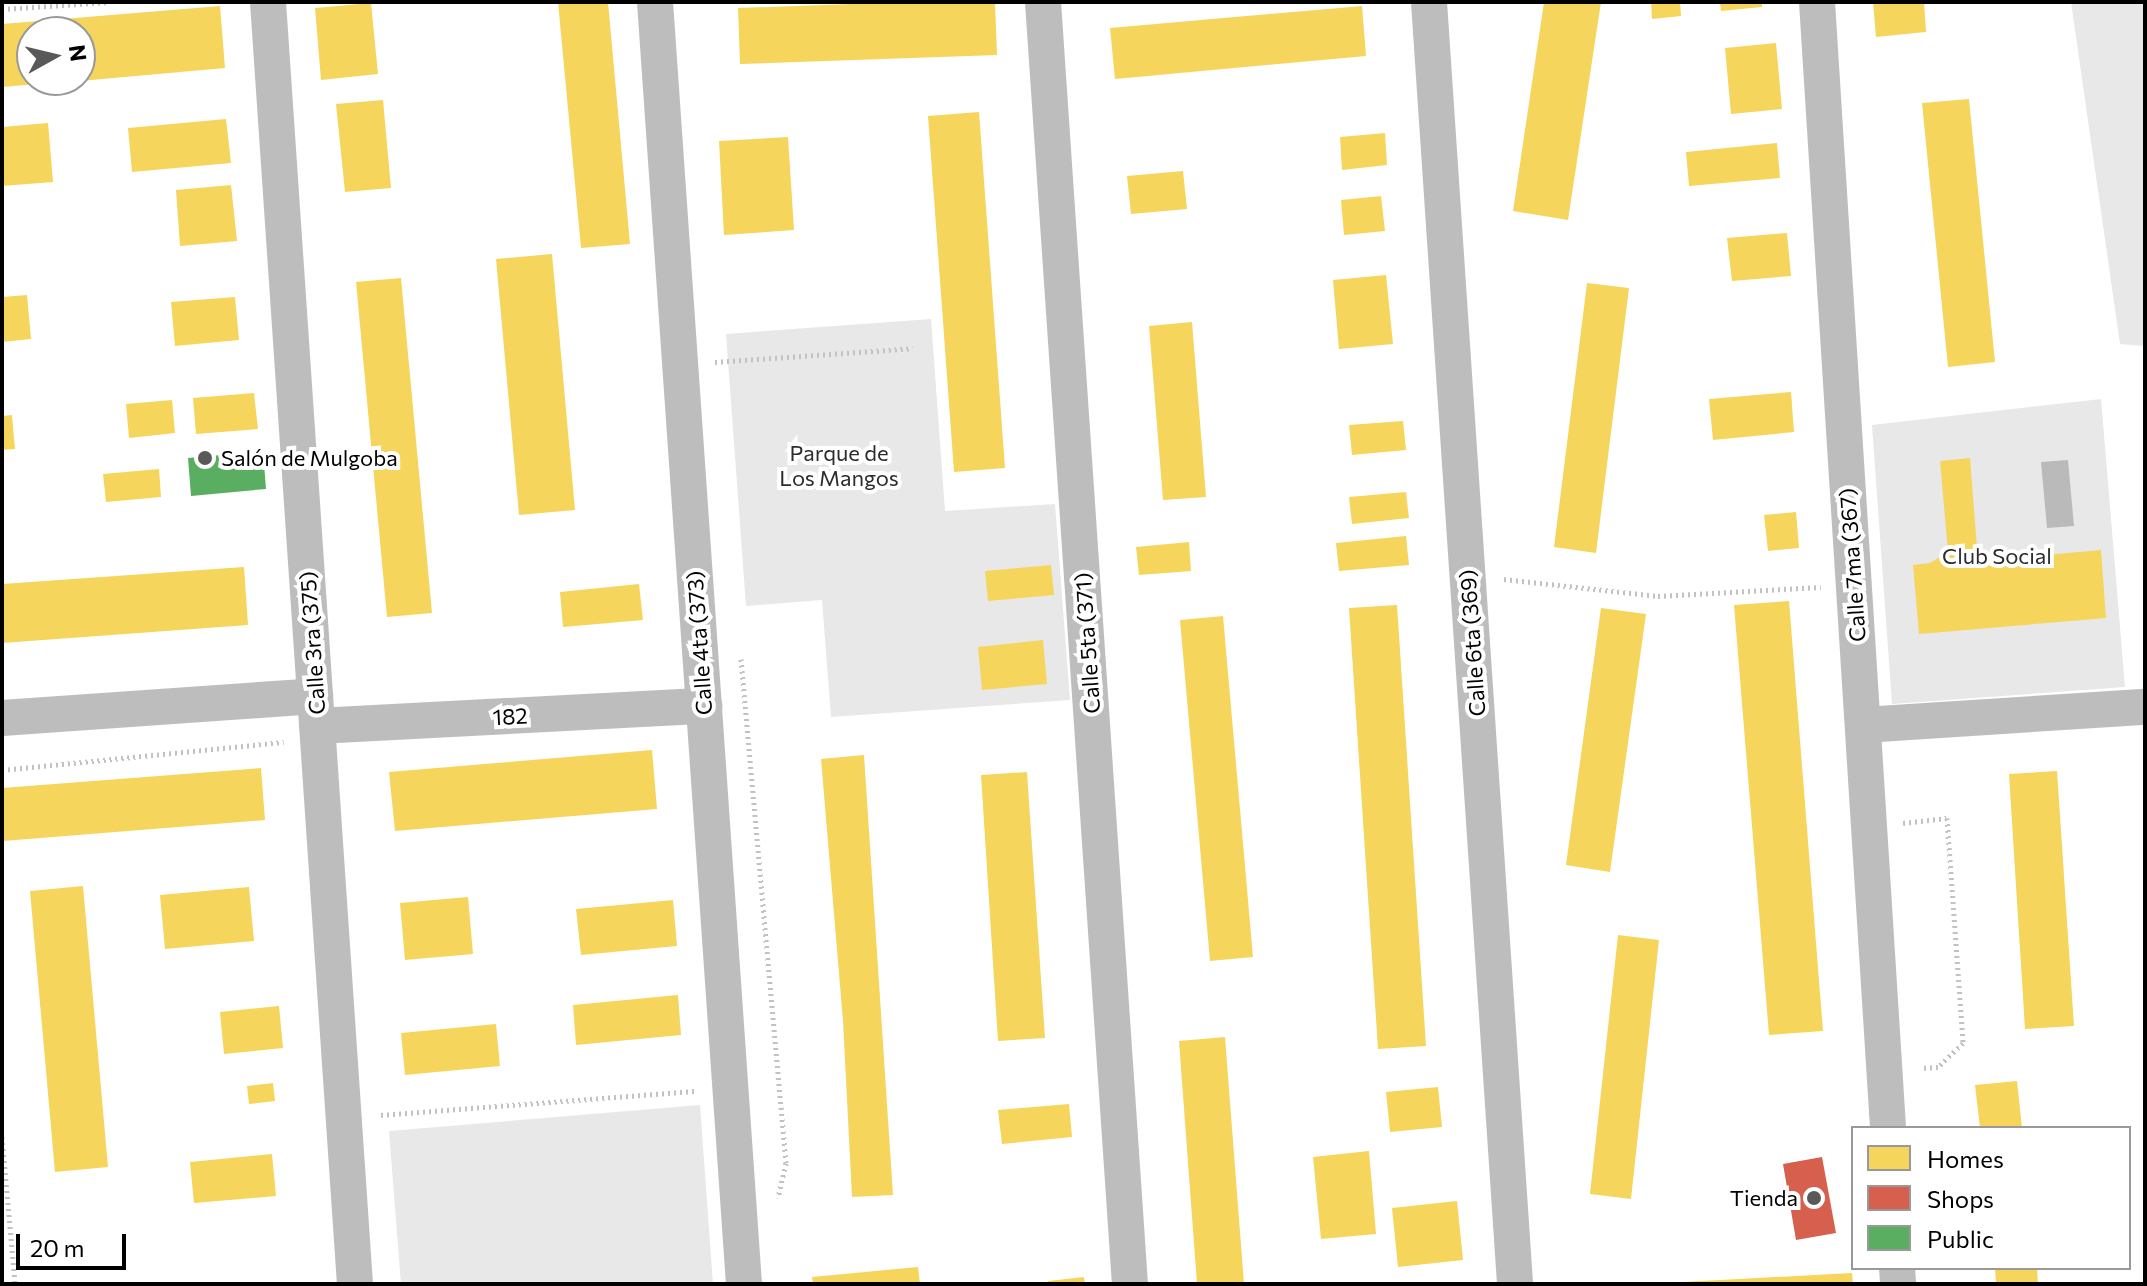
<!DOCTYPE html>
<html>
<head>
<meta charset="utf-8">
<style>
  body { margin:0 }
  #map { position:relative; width:2147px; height:1286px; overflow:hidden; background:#fff; font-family:Commissioner,sans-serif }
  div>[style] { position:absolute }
  .green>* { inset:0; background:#e8e8e8 }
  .water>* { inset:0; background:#bababa }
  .homes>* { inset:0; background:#f6d55c }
  .shops>* { inset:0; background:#d6604d }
  .public>* { inset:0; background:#5aae61 }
  .path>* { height:5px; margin-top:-2.5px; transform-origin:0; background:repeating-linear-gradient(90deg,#c2c2c2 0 2px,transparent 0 6px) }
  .street>* { height:36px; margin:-18px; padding:0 18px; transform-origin:18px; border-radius:18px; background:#bdbdbd }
  .dots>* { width:22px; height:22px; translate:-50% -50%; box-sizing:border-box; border:4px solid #fff; border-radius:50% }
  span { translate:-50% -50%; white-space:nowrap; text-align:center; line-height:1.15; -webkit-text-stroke:8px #fff; paint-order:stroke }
  .park-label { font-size:22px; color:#2c2c2c }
  .poi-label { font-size:22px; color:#000 }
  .left { translate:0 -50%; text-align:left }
  .right { translate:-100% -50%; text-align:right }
  .street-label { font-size:22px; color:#000 }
  .frame { position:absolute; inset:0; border:4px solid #000; pointer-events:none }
  .legend { position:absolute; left:1851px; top:1126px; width:280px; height:144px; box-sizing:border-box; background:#fff; border:2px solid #999; margin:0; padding:10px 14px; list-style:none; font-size:24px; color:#000 }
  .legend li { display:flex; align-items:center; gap:16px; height:40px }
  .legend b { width:40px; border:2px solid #999 }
  .north { position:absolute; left:16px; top:16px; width:80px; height:80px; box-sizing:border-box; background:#fff; border:2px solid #999; border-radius:50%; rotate:82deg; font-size:22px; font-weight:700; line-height:32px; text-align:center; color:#000 }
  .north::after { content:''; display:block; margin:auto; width:28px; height:36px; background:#595959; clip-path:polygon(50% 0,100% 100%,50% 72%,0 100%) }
  .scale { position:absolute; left:16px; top:1234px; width:110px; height:36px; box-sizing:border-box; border:4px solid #000; border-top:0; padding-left:10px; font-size:24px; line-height:28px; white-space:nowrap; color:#000; -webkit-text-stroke:6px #fff; paint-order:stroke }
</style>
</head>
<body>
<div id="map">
  <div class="green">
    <div style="clip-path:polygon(2071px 2px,2145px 2px,2145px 346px,2120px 344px)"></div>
    <div style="clip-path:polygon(931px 319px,945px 511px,1055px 504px,1070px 700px,831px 717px,822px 600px,746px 606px,726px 334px)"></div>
    <div style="clip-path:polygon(2101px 399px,2125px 687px,1892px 704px,1872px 425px)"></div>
    <div style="clip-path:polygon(700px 1105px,713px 1284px,401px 1284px,389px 1131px)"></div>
  </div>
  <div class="water">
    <div style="clip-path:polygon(2068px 460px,2074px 526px,2047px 528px,2041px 462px)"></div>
  </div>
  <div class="homes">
    <div style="clip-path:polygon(558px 2px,608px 2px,630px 244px,581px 248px)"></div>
    <div style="clip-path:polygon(906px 2px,995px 2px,997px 55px,740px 64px,738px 8px)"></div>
    <div style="clip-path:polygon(1544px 2px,1601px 2px,1568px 220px,1513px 211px)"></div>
    <div style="clip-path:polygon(1651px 2px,1680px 2px,1681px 16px,1652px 19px)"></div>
    <div style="clip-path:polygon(1720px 2px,1762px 2px,1762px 7px,1721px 11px)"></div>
    <div style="clip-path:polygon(1873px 2px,1924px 2px,1926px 32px,1876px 37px)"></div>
    <div style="clip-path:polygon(371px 3px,378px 74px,321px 80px,315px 8px)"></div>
    <div style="clip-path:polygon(220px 6px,225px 68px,80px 81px,80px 32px,32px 32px,32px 80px,61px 82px,2px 87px,2px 24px)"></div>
    <div style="clip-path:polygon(1362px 6px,1366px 56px,1115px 79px,1110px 28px)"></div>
    <div style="clip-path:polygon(1776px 43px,1782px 109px,1731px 114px,1725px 48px)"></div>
    <div style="clip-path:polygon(1969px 99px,1995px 362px,1948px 367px,1922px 103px)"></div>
    <div style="clip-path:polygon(383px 100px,391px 188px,345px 192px,336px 104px)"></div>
    <div style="clip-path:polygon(979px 112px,1005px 468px,954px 472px,928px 116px)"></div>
    <div style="clip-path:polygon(226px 119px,231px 163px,132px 172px,128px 128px)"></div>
    <div style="clip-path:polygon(48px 123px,53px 182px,2px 186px,2px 127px)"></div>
    <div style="clip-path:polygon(1385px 133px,1387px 165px,1342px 170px,1340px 137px)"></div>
    <div style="clip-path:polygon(788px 137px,794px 230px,724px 235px,719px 141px)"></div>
    <div style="clip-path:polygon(1777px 143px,1780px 178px,1689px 186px,1686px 152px)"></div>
    <div style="clip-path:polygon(1183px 171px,1187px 209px,1131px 214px,1127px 176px)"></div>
    <div style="clip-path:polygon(231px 185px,237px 241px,180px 246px,176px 190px)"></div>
    <div style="clip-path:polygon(1381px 196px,1385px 231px,1344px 235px,1341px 200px)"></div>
    <div style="clip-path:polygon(1787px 233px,1791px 276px,1732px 281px,1727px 238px)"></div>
    <div style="clip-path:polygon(552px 254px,575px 510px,519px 515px,496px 259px)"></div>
    <div style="clip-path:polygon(1386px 275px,1393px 344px,1339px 349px,1333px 280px)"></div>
    <div style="clip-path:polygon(401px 278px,432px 613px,387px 617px,356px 282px)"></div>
    <div style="clip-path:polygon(1587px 283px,1629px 288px,1596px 553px,1554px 547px)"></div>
    <div style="clip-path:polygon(27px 295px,31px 339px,2px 342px,2px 297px)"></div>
    <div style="clip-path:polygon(235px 297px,239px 340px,175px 346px,171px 302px)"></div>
    <div style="clip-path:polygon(1192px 322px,1206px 497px,1163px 500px,1149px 326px)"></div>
    <div style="clip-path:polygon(1791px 392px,1794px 432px,1713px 440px,1709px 399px)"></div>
    <div style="clip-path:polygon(254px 393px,258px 429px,196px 434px,193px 398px)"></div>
    <div style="clip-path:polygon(172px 400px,175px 433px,129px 438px,126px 404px)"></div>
    <div style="clip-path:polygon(12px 415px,15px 449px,2px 450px,2px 416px)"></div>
    <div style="clip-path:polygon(1403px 421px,1406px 450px,1352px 455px,1349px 425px)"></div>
    <div style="clip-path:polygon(1970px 458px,1978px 561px,2101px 550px,2106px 618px,1919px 634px,1913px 565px,1930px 563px,1948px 552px,1940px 461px)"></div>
    <div style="clip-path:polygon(159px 469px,161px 497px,106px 502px,103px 474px)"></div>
    <div style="clip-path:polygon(1406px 492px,1409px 518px,1352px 524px,1349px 497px)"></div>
    <div style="clip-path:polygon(1796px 512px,1799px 548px,1768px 551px,1764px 515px)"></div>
    <div style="clip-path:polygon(1406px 536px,1409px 565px,1339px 571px,1336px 543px)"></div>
    <div style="clip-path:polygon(1189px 542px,1191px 571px,1139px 575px,1136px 547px)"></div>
    <div style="clip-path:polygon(1051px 565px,1054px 595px,988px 601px,985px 571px)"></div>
    <div style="clip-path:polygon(244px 567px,248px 625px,2px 643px,2px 584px)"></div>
    <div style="clip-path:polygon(639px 584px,643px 620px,563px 627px,560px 592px)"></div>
    <div style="clip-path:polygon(1789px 601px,1823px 1031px,1769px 1035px,1734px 605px)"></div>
    <div style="clip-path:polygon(1397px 605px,1426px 1046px,1378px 1049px,1349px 608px)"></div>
    <div style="clip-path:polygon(1601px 608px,1646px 614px,1610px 872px,1566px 865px)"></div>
    <div style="clip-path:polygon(1223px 616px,1253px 957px,1210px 961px,1180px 620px)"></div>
    <div style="clip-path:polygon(1043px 640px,1047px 684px,982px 690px,978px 647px)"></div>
    <div style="clip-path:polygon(652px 750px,657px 809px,395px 831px,389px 772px)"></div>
    <div style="clip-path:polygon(864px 755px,893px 1195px,852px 1197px,843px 1021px,821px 759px)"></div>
    <div style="clip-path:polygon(261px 768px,265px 820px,3px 841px,2px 788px)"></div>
    <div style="clip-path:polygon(2057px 771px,2074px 1026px,2025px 1029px,2009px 774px)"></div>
    <div style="clip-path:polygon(1027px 772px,1045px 1038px,998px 1041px,981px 775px)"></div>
    <div style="clip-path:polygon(83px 886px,108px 1167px,55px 1172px,30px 891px)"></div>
    <div style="clip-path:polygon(249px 887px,254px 941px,165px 949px,160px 895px)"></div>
    <div style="clip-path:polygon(468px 897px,473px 954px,405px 960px,400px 903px)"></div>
    <div style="clip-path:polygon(673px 900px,677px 946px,581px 955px,576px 909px)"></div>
    <div style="clip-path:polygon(1618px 935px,1659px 940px,1631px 1199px,1590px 1194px)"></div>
    <div style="clip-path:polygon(678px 995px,681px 1035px,576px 1045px,573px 1005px)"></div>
    <div style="clip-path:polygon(279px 1006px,283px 1048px,224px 1054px,220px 1012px)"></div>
    <div style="clip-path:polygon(496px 1024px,500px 1066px,405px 1075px,401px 1033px)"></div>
    <div style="clip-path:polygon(1225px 1037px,1244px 1284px,1197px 1284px,1179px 1041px)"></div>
    <div style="clip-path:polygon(2017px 1081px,2022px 1128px,1980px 1128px,1975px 1085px)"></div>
    <div style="clip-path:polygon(273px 1083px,275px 1101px,249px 1104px,247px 1086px)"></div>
    <div style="clip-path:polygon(1438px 1087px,1442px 1127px,1390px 1132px,1386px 1092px)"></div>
    <div style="clip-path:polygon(1069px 1104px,1072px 1137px,1002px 1144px,998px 1110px)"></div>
    <div style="clip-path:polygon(1369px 1151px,1376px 1234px,1321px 1239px,1313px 1157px)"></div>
    <div style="clip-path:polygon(272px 1154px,276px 1196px,194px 1203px,190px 1162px)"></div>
    <div style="clip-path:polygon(1457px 1201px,1463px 1260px,1398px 1267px,1392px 1208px)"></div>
    <div style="clip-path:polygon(918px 1267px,920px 1284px,813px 1284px,812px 1277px)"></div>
    <div style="clip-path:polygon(1995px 1268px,2037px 1268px,2038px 1284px,1996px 1284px)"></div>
    <div style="clip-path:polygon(1852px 1273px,1853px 1284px,1682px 1284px,1682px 1282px)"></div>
    <div style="clip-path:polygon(1084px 1277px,1085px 1284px,1049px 1284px,1048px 1281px)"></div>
  </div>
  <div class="shops">
    <div style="clip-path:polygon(1822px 1157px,1836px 1233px,1796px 1240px,1783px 1164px)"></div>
  </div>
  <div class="public">
    <div style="clip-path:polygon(263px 451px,266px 489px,191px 496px,188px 458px)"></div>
  </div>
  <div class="path">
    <div style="left:2px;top:9px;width:108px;rotate:-3.7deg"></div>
    <div style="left:715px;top:362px;width:198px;rotate:-4deg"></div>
    <div style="left:1504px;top:579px;width:155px;rotate:6.3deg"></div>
    <div style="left:1658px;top:596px;width:163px;rotate:-3.2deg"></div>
    <div style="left:741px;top:659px;width:506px;rotate:84.9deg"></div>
    <div style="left:786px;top:1163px;width:36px;rotate:103deg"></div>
    <div style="left:2px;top:770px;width:283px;rotate:-5.7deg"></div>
    <div style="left:1903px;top:823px;width:44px;rotate:-6.5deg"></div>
    <div style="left:1947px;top:818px;width:226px;rotate:85.9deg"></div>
    <div style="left:1963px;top:1043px;width:35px;rotate:136deg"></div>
    <div style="left:1938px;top:1067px;width:17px;rotate:177deg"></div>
    <div style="left:381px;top:1115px;width:314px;rotate:-4.4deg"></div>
    <div style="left:2px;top:1137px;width:148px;rotate:84.9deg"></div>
  </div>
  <div class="street">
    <div style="left:268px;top:2px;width:1285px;rotate:86.12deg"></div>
    <div style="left:655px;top:2px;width:1285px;rotate:86.03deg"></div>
    <div style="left:1043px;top:2px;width:1285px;rotate:86.12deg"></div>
    <div style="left:1429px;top:2px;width:1285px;rotate:86.16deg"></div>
    <div style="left:1817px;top:2px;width:1128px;rotate:86.39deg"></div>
    <div style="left:2px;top:718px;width:314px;rotate:-4deg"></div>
    <div style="left:1863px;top:725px;width:283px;rotate:-3.7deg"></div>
    <div style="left:317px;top:726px;width:388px;rotate:-3deg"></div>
    <div style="left:1897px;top:1268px;width:16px;rotate:86deg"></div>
  </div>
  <div class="dots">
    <div style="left:205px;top:458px;background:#595959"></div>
    <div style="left:1814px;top:1198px;background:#595959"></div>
  </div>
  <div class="park-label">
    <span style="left:839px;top:465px">Parque de<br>Los Mangos</span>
    <span style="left:1997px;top:556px">Club Social</span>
  </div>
  <div class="poi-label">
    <span class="left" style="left:221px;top:458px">Salón de Mulgoba</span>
    <span class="right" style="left:1798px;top:1198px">Tienda</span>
  </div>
  <div class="street-label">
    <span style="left:1852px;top:565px;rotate:-94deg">Calle 7ma (367)</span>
    <span style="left:312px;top:643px;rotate:-94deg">Calle 3ra (375)</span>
    <span style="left:699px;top:643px;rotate:-94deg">Calle 4ta (373)</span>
    <span style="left:1087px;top:643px;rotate:-94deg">Calle 5ta (371)</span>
    <span style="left:1472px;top:643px;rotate:-94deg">Calle 6ta (369)</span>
    <span style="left:510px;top:716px;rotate:-3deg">182</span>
  </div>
  <div class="frame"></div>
  <ul class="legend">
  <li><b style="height:22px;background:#f6d55c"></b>Homes</li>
  <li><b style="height:22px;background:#d6604d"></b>Shops</li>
  <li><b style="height:22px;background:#5aae61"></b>Public</li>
  </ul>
  <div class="north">N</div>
  <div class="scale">20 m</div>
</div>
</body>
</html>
